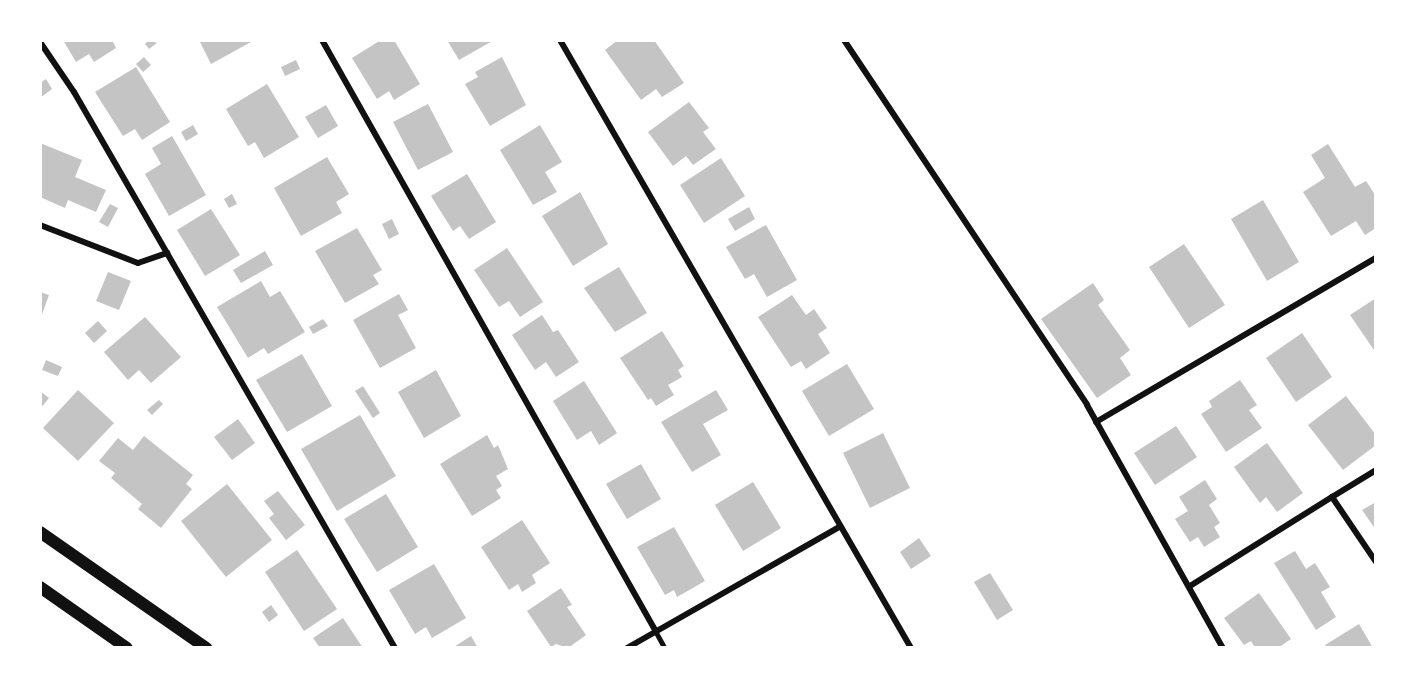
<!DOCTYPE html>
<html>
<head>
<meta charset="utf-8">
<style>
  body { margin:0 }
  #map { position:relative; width:1416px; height:688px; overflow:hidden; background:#fff; font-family:"IBM Plex Sans",sans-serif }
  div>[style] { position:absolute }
  .building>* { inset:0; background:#c4c4c4 }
  .service>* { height:4.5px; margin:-2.25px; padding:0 2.25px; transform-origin:2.25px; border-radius:2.25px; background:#111 }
  .minor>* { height:6px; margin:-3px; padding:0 3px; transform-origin:3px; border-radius:3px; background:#111 }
  .secondary>* { height:12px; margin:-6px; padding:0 6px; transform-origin:6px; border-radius:6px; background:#111 }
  span { translate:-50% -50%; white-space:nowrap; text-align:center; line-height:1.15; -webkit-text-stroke:5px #fff; paint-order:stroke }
  .frame { position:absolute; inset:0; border:42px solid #fff; pointer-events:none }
</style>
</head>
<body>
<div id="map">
  <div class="building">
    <div style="clip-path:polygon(63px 40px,112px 40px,116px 48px,94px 62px,89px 54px,76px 62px)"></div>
    <div style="clip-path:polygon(149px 40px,157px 43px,149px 49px,145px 44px)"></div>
    <div style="clip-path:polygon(199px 40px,250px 40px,251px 42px,211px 64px)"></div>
    <div style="clip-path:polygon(381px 40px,394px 40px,420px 84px,394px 100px,389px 91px,377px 99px,352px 58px)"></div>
    <div style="clip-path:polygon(447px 40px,494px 40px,459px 60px)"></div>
    <div style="clip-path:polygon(618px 40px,654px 40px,684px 83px,662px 97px,656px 89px,641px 100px,605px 50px)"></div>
    <div style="clip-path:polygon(144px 57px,151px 65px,143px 72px,136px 64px)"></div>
    <div style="clip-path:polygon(502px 57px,526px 105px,490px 126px,465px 84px,478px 77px,475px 72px)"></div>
    <div style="clip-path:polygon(296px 60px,300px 69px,285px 76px,281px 67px)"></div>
    <div style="clip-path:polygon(136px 67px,170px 122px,142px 140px,135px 129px,123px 136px,95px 92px)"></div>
    <div style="clip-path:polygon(46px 79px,52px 89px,40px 98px,40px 83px)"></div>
    <div style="clip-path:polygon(267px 84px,299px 137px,264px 158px,255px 142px,248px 146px,226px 109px)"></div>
    <div style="clip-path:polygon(689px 102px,709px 128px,703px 132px,716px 149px,693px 165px,686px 156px,673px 166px,648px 132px)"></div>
    <div style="clip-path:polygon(428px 104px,453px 152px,418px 170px,393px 122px)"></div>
    <div style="clip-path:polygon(326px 105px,338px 126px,318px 138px,305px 117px)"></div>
    <div style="clip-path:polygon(193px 125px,198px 134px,186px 141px,181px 132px)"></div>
    <div style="clip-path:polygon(540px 125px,562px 162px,545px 172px,557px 192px,533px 205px,500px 150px)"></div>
    <div style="clip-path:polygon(172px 136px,206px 195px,169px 216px,145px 174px,161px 164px,152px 148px)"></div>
    <div style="clip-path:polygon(40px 143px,82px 160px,75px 177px,106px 190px,96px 212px,68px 200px,65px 208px,40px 197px)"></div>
    <div style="clip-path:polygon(1328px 144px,1355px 187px,1366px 181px,1376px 196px,1376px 228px,1365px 235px,1356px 221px,1331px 236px,1303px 192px,1325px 178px,1311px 155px)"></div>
    <div style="clip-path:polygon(327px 157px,349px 194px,336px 202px,342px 213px,301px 236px,274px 188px)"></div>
    <div style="clip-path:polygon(721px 158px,745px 196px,704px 223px,680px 185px)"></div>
    <div style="clip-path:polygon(467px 174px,496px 222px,469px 239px,460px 226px,453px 231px,431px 196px)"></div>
    <div style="clip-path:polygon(580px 192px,608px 244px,573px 266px,542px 216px)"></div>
    <div style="clip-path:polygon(232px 194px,237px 204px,229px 208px,224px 199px)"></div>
    <div style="clip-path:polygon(1263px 200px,1299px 262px,1267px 281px,1231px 219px)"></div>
    <div style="clip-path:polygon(110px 204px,118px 208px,108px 227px,99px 222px)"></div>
    <div style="clip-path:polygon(749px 207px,755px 219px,735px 231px,728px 219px)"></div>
    <div style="clip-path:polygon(211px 209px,240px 255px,205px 276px,177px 230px)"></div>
    <div style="clip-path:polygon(392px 219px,399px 234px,389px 239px,382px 224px)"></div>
    <div style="clip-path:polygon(766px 225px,797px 280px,767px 297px,754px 274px,745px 279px,726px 247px)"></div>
    <div style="clip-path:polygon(357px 228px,382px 270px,373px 275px,379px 284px,345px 303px,315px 251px)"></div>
    <div style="clip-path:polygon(1184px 244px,1225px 305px,1189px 328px,1149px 267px)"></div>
    <div style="clip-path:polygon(507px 248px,543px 302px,520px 317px,509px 301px,499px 307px,474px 270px)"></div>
    <div style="clip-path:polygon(265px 251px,273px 265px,241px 283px,233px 270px)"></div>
    <div style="clip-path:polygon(619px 267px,647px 313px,615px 332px,584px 288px)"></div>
    <div style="clip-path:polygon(108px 272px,131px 281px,119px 310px,96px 301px)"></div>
    <div style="clip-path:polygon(261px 281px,270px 297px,280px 291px,305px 332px,268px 354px,264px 348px,248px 358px,217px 307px)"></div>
    <div style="clip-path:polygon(1093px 283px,1104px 300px,1098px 305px,1130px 350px,1120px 358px,1131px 375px,1097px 398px,1041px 319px)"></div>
    <div style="clip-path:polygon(40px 292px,49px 295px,41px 317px,40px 317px)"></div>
    <div style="clip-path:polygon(399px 294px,408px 310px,398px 315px,416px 348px,380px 368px,353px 320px)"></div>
    <div style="clip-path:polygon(792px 295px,806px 315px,814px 309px,827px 328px,818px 334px,830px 353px,806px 369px,801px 361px,791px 367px,758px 317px)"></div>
    <div style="clip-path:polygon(1376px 298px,1376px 353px,1350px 315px)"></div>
    <div style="clip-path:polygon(542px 315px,553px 332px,558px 330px,579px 362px,556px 377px,546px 362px,535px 370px,512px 335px)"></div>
    <div style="clip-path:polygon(145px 317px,181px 357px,151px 383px,139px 370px,128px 380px,104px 352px)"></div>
    <div style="clip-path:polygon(323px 319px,328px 326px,313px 334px,309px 327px)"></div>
    <div style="clip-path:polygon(98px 321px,107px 331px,94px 343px,85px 333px)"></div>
    <div style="clip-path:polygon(662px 331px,684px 366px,678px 370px,682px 377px,668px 385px,674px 395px,656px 406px,651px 398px,648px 400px,620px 358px)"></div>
    <div style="clip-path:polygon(1302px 333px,1332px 377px,1296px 402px,1266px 358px)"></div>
    <div style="clip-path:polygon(302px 354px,332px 406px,287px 432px,256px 380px)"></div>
    <div style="clip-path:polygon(46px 360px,62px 367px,58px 376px,42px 370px)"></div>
    <div style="clip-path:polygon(847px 364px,874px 409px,829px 436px,802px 391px)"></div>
    <div style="clip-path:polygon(436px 370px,461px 416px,424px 438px,398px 392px)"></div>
    <div style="clip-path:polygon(1240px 380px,1257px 405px,1249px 410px,1262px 428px,1226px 452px,1201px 414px,1212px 407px,1209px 401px)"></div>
    <div style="clip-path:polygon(584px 381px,617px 433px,599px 445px,591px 431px,577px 440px,553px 401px)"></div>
    <div style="clip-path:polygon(363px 386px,380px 413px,373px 418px,355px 391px)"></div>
    <div style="clip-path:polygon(78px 390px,114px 423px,78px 461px,43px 428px)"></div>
    <div style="clip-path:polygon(716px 390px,728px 410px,703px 424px,721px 455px,692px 472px,661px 422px)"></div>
    <div style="clip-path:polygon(40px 391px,49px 398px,40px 409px)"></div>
    <div style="clip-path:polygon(1346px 396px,1376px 435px,1376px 445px,1343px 470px,1308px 425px)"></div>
    <div style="clip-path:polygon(159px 400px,163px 404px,152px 415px,147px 410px)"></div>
    <div style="clip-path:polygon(360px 415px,396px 476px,337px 511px,301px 449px)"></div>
    <div style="clip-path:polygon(238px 419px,255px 443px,232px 460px,214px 437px)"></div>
    <div style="clip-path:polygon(1176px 426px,1197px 457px,1155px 485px,1134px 453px)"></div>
    <div style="clip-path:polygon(883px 433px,910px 488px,870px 508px,843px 453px)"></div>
    <div style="clip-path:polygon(487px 435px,494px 448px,498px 445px,508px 469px,496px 476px,502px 486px,496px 490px,501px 498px,472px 516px,440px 464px)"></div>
    <div style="clip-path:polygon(144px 436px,193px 475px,186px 484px,192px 489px,161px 528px,138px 509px,142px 504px,111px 478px,115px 473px,99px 461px,118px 438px,133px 450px)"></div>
    <div style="clip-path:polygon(1267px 443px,1303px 493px,1277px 512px,1266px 497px,1260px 503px,1234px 467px)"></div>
    <div style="clip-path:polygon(641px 464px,661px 499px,627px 519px,606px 484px)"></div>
    <div style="clip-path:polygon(1205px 480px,1217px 499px,1209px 505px,1220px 523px,1214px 527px,1220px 537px,1204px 547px,1198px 537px,1190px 542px,1175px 519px,1188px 511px,1179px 497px)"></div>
    <div style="clip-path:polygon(753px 482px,781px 528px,743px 551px,715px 505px)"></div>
    <div style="clip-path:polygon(227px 484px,272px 540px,226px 577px,181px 521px)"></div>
    <div style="clip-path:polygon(278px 491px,305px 525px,286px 540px,269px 518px,274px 514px,264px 501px)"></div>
    <div style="clip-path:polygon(386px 494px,418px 547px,377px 572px,344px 519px)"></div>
    <div style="clip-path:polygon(1376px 502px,1376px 530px,1362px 510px)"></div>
    <div style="clip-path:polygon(522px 520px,550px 563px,532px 575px,536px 583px,522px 592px,518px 584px,509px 590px,481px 547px)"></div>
    <div style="clip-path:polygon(674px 527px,705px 581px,677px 597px,674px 590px,665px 595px,637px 547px)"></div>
    <div style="clip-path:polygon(919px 538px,931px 556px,911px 569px,900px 552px)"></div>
    <div style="clip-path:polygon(297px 550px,337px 609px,304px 631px,265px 572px)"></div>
    <div style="clip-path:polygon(1295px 551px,1306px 569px,1315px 563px,1330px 587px,1321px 592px,1336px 617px,1316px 630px,1274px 563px)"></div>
    <div style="clip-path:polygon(434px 564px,466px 618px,432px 638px,426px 627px,415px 634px,389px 590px)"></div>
    <div style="clip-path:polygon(990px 573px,1013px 610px,997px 620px,974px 582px)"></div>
    <div style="clip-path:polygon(561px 588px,572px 605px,567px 607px,586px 635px,568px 648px,556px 644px,551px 647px,527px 611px)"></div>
    <div style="clip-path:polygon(1259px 593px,1291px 639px,1278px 648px,1255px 648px,1251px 641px,1244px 645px,1224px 618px)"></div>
    <div style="clip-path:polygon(271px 605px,278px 615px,269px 622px,262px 612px)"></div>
    <div style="clip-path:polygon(343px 618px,363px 648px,320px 648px,313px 638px)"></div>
    <div style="clip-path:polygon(1359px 624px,1373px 648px,1327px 648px,1325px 645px)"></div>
    <div style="clip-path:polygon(471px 636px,478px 648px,452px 648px)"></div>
  </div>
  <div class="service">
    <div style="left:655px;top:630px;width:21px;rotate:61deg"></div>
  </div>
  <div class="minor">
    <div style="left:322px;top:40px;width:677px;rotate:60.56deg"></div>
    <div style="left:560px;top:40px;width:702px;rotate:60deg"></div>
    <div style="left:844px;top:40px;width:438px;rotate:56.3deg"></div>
    <div style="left:1087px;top:405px;width:278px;rotate:60.8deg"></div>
    <div style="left:40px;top:42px;width:60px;rotate:55.8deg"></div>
    <div style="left:74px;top:92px;width:642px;rotate:60deg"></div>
    <div style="left:40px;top:225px;width:105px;rotate:21.2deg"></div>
    <div style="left:138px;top:263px;width:31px;rotate:-19deg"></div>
    <div style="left:1096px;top:422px;width:324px;rotate:-30.4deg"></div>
    <div style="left:1332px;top:497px;width:52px;rotate:-31.5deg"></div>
    <div style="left:1190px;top:586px;width:168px;rotate:-32.1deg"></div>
    <div style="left:1332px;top:497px;width:78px;rotate:55.9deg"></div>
    <div style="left:627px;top:648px;width:244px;rotate:-29.7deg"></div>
  </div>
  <div class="secondary">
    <div style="left:40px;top:532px;width:203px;rotate:34.9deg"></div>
    <div style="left:40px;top:587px;width:106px;rotate:35deg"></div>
  </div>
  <div class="frame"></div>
</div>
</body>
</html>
